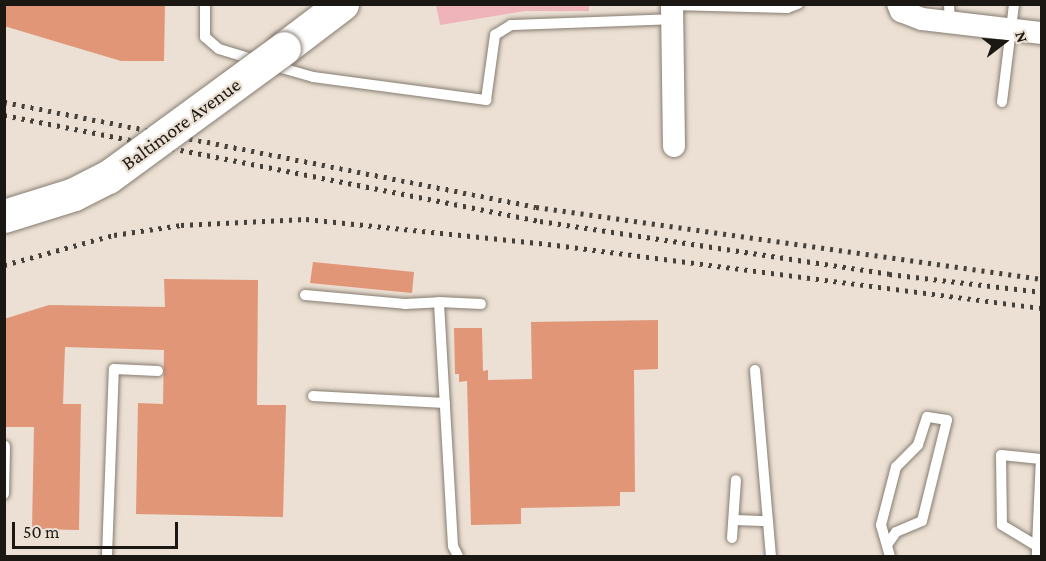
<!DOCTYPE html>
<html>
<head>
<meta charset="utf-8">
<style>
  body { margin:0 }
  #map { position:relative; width:1046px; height:561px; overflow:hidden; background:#ebe0d3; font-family:"Crimson Pro",serif }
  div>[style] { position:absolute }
  .green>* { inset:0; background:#efb4ba }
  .building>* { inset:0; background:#e19678 }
  .roads { filter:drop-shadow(0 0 2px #867c70) drop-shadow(0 0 2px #867c70) }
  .lane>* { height:10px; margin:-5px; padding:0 5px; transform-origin:5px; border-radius:5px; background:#fff }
  .street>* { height:22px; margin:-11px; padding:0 11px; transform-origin:11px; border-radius:11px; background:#fff }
  .primary>* { height:33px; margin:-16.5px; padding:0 16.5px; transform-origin:16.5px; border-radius:16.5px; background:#fff }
  .rail>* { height:4.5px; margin-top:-2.25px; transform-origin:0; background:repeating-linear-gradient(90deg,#45403a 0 3px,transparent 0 9px) }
  .bridges { filter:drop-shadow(0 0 2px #867c70) drop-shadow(0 0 2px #867c70) }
  .primary-bridge>* { height:33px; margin:-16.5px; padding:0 16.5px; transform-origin:16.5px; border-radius:16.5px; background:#fff }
  span { translate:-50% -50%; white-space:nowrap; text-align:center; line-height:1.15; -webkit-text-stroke:4.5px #ebe0d3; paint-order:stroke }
  .street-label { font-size:20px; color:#1b1813 }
  .frame { position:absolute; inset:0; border:6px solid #1b1813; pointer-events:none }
  .north { position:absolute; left:974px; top:12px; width:60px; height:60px; -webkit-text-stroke:4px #ebe0d3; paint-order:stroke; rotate:74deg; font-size:16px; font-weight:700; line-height:24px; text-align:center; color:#1b1813 }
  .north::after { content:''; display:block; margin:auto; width:21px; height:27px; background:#1b1813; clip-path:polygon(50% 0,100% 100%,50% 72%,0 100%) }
  .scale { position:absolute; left:12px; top:522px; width:166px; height:27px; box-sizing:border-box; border:3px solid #1b1813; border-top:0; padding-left:8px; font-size:18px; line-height:21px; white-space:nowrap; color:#1b1813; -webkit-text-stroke:4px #ebe0d3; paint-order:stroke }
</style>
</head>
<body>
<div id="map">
  <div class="green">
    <div style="clip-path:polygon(589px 4px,589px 11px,525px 11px,440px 25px,436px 5px)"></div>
  </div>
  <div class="building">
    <div style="clip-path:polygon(4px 4px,165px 4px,164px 61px,121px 61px,4px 26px)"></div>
    <div style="clip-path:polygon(313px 262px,414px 272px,412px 293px,310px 283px)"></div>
    <div style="clip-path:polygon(164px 279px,258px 280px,257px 405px,286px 405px,283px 517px,136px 514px,138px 403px,163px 404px,164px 350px,65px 347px,63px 404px,81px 404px,79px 530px,32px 529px,34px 427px,4px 427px,4px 319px,49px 305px,165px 307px)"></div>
    <div style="clip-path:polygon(658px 320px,658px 369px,634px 370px,635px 492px,620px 492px,620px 506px,521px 508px,521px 524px,471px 525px,467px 381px,459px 382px,459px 374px,455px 374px,454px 328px,482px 328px,483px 371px,488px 370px,488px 380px,532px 379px,531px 322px)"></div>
  </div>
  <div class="roads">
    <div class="lane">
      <div style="left:205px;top:4px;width:33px;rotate:90deg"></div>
      <div style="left:205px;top:37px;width:18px;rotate:41deg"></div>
      <div style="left:219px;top:49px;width:39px;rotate:17deg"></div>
      <div style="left:949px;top:4px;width:18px;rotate:87deg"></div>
      <div style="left:672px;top:5px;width:115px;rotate:1.5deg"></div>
      <div style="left:787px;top:8px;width:12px;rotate:-20deg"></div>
      <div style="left:271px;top:65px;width:44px;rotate:15.9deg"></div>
      <div style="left:313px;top:77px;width:175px;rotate:7.6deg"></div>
      <div style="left:486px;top:100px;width:66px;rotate:-82.1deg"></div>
      <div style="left:495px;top:35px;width:19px;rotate:-32deg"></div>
      <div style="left:511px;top:25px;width:161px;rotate:-2.1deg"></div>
      <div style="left:1002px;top:102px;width:99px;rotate:-83deg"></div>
      <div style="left:305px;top:295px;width:100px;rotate:5.1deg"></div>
      <div style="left:405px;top:304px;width:34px;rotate:-3deg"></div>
      <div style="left:755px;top:370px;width:187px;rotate:85.1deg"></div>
      <div style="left:313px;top:396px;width:132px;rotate:3deg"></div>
      <div style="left:4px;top:494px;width:48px;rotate:-88.8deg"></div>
      <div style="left:735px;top:520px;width:33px;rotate:2deg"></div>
      <div style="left:732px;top:538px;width:58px;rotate:-86.1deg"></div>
      <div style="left:887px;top:545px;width:16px;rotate:-55deg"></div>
      <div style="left:896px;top:532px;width:28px;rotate:-23deg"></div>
      <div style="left:922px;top:521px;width:104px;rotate:-76.1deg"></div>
      <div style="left:947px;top:420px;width:20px;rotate:-171deg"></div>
      <div style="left:927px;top:417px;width:29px;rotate:108deg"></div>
      <div style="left:918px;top:445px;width:31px;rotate:135deg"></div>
      <div style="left:896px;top:467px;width:60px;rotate:104.5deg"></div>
      <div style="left:881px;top:525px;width:32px;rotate:74deg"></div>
      <div style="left:107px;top:556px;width:187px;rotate:-87.9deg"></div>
      <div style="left:114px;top:369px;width:44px;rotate:2.6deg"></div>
      <div style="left:458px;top:556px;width:11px;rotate:-117deg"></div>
      <div style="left:453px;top:546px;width:244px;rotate:-93.3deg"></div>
      <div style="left:439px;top:302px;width:42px;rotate:2.7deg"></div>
      <div style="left:1037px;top:556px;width:10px;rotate:-90deg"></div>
      <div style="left:1037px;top:546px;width:87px;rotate:-87.4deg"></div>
      <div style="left:1041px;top:459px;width:40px;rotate:-174.3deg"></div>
      <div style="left:1001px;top:455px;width:70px;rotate:89.2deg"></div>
      <div style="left:1002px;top:525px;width:41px;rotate:31deg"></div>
    </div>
    <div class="street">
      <div style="left:672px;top:4px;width:142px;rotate:89.2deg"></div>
      <div style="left:898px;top:4px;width:8px;rotate:67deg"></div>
      <div style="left:901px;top:11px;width:22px;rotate:21deg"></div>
      <div style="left:922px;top:19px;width:121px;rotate:6.7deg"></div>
    </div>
    <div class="primary">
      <div style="left:284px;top:48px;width:73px;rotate:-37.2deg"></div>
    </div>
  </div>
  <div class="rail">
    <div style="left:4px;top:102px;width:542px;rotate:11.16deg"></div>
    <div style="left:536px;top:207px;width:511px;rotate:8.1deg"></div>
    <div style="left:4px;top:115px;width:546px;rotate:11.19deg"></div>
    <div style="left:540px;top:221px;width:353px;rotate:8.6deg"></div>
    <div style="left:889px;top:274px;width:154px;rotate:6.7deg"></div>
    <div style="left:4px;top:265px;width:114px;rotate:-15.3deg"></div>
    <div style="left:114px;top:235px;width:68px;rotate:-8.5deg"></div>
    <div style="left:181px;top:225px;width:125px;rotate:-2.7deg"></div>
    <div style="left:306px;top:219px;width:243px;rotate:5.9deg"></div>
    <div style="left:548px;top:244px;width:498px;rotate:7.4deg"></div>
  </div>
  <div class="bridges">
    <div class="primary-bridge">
      <div style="left:4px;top:216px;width:73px;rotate:-17.4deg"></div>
      <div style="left:74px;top:194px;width:38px;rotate:-27deg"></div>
      <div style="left:108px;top:177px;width:218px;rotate:-36.2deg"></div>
    </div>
  </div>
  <div class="street-label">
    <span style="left:181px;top:124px;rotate:-36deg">Baltimore Avenue</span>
  </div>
  <div class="frame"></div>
  <div class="north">N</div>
  <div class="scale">50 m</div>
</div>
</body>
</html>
